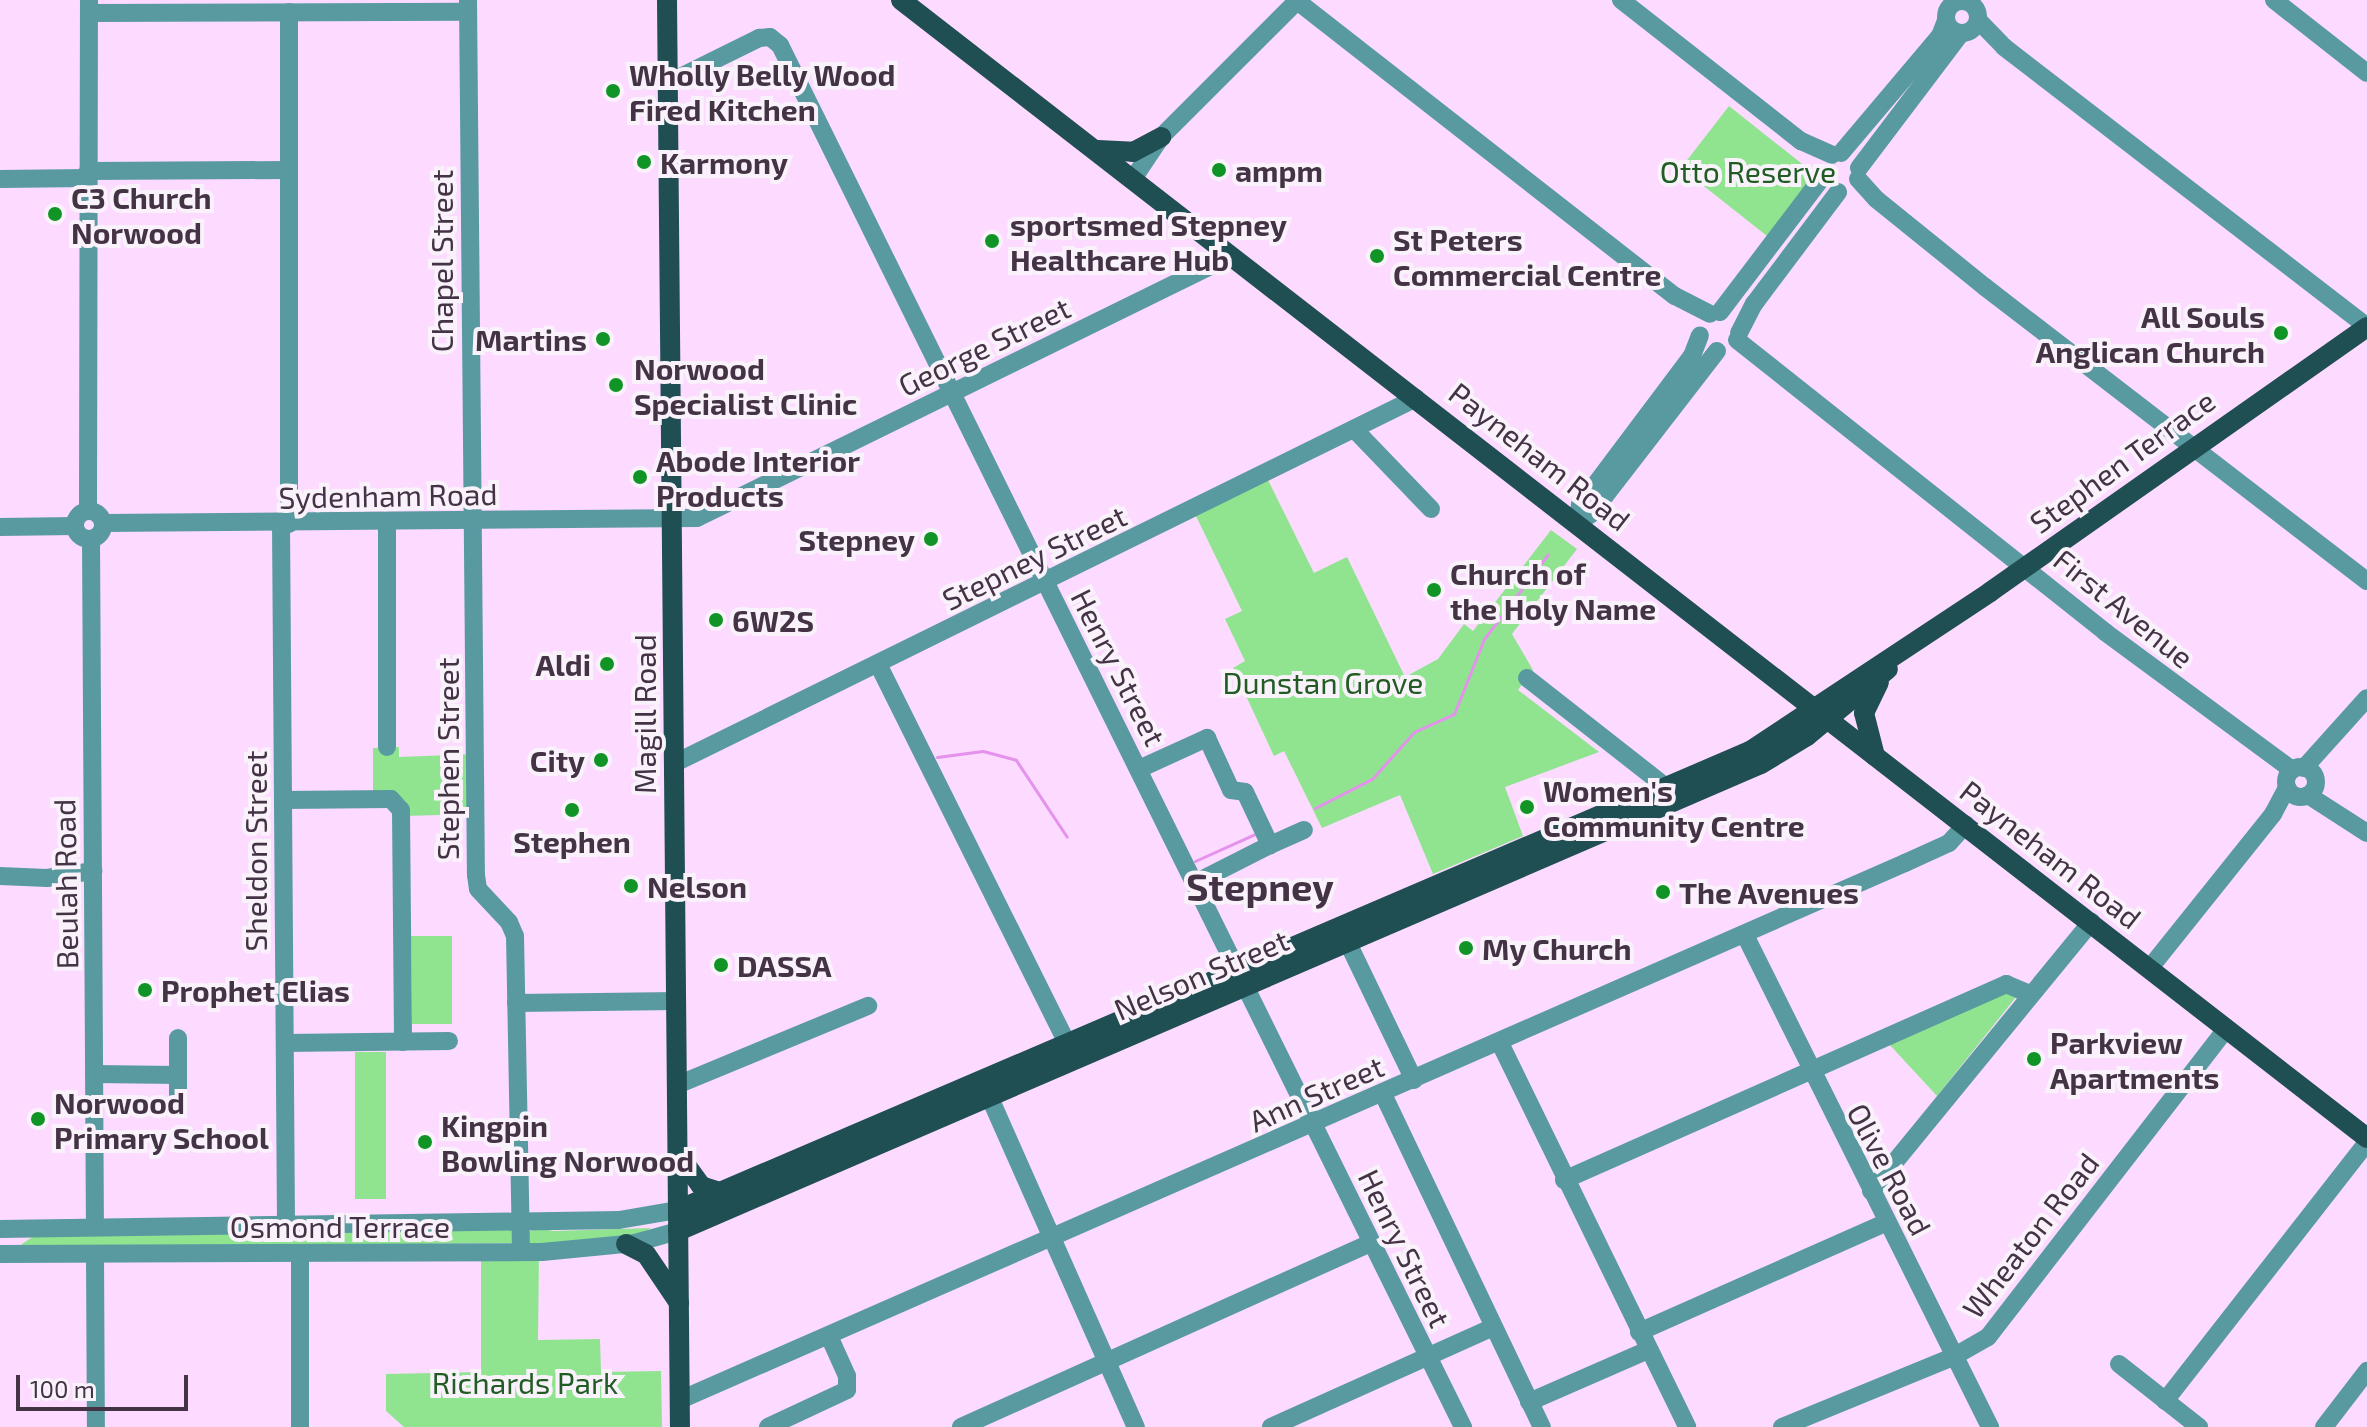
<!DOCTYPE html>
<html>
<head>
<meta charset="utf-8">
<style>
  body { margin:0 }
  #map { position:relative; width:2367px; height:1427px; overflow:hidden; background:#fddaff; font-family:"Exo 2",sans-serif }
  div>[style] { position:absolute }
  .green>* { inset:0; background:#90e490 }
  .stream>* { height:3px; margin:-1.5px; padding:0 1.5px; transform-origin:1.5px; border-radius:1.5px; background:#e492eb }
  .minor>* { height:18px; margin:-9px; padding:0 9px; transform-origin:9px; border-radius:9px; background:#599aa1 }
  .minor>.ring { margin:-9px; padding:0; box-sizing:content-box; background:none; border:18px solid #599aa1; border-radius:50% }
  .major>* { height:20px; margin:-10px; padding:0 10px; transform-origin:10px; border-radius:10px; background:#1f4e53 }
  .dots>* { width:22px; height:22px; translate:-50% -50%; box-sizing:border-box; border:4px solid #faf2fb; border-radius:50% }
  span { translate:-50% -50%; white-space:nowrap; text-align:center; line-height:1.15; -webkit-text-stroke:8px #faf2fb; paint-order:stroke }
  .poi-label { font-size:30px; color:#443345; font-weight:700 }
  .left { translate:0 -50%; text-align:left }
  .right { translate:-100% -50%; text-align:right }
  .park-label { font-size:30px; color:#205c24 }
  .street-label { font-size:30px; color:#443345 }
  .district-label { font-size:38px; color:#443345; font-weight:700 }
  .scale { position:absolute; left:16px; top:1375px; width:172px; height:36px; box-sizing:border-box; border:4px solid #443345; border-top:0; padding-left:10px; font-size:24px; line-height:28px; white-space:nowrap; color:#443345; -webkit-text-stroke:6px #faf2fb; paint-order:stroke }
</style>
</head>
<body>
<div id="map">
  <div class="green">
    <div style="clip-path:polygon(1729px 106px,1816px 175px,1767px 236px,1681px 168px)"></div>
    <div style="clip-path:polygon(1268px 480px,1314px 573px,1347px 557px,1405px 677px,1438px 659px,1464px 624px,1473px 631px,1551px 530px,1577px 549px,1512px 634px,1533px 670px,1518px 690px,1599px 752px,1505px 787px,1523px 836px,1433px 874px,1400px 795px,1322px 828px,1284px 751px,1274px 756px,1233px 668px,1245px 661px,1225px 619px,1242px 611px,1196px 516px)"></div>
    <div style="clip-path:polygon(399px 747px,399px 757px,476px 754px,476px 814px,403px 816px,373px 799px,373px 748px)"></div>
    <div style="clip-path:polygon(411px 936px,452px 936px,452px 1024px,412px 1024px)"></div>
    <div style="clip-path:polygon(2007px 988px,2020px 992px,1937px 1096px,1888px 1043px)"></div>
    <div style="clip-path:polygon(355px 1052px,386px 1052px,386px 1199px,355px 1199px)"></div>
    <div style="clip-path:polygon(536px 1228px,554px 1231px,651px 1228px,640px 1234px,530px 1245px,529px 1232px)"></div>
    <div style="clip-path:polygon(512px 1230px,512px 1243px,16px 1248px,40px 1232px)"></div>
    <div style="clip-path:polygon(539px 1252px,538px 1340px,600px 1339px,601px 1372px,661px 1371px,662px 1427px,404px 1427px,386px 1411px,386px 1374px,481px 1372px,481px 1253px)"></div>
  </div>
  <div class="stream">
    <div style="left:937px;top:757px;width:46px;rotate:-7.4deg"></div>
    <div style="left:983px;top:751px;width:34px;rotate:15deg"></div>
    <div style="left:1016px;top:760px;width:92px;rotate:56.5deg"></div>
    <div style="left:1315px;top:808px;width:64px;rotate:-27deg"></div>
    <div style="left:1372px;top:779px;width:63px;rotate:-48.2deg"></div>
    <div style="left:1414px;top:732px;width:44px;rotate:-24.2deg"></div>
    <div style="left:1454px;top:714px;width:81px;rotate:-68.2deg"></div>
    <div style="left:1484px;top:639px;width:106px;rotate:-53deg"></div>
    <div style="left:1195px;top:861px;width:68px;rotate:-24.3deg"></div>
  </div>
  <div class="minor">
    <div style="left:468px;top:0;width:875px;rotate:89.48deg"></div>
    <div style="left:476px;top:875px;width:14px;rotate:82deg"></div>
    <div style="left:478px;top:889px;width:45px;rotate:46.8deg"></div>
    <div style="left:509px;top:922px;width:15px;rotate:67deg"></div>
    <div style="left:515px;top:936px;width:316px;rotate:88.9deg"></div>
    <div style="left:1621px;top:0;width:229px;rotate:38.1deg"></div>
    <div style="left:1801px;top:141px;width:34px;rotate:24deg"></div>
    <div style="left:2274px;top:0;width:118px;rotate:38.1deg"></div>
    <div class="ring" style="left:1946px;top:1px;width:14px;height:14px"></div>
    <div style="left:1297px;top:1px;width:479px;rotate:38deg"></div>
    <div style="left:1675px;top:296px;width:39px;rotate:27deg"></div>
    <div style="left:89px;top:13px;width:379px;rotate:-0.2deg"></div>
    <div style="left:1978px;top:20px;width:37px;rotate:46deg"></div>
    <div style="left:2004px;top:47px;width:458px;rotate:37.6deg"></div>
    <div style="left:668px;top:83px;width:102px;rotate:-26.3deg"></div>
    <div style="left:759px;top:38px;width:11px;rotate:-5deg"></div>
    <div style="left:770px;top:37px;width:13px;rotate:39deg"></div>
    <div style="left:780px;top:45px;width:1542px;rotate:63.7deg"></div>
    <div style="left:1841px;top:153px;width:153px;rotate:-49.8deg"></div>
    <div style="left:1940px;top:36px;width:17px;rotate:-69deg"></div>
    <div style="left:1859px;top:168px;width:169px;rotate:-52.9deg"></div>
    <div style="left:88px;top:171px;width:201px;rotate:-0.3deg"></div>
    <div style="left:0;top:179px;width:88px;rotate:-0.7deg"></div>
    <div style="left:1133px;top:179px;width:50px;rotate:-56.3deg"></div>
    <div style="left:1161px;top:137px;width:194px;rotate:-45deg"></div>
    <div style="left:1858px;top:179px;width:27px;rotate:48deg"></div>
    <div style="left:1876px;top:199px;width:140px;rotate:38.9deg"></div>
    <div style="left:1985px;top:287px;width:482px;rotate:37.6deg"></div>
    <div style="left:1720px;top:312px;width:167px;rotate:-52.8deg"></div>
    <div style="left:1739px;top:333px;width:33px;rotate:-63deg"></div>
    <div style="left:1754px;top:304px;width:140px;rotate:-53.1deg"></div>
    <div style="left:1737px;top:340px;width:470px;rotate:38.4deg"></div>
    <div style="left:2105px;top:632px;width:232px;rotate:36.4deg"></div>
    <div style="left:1354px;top:429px;width:111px;rotate:46.1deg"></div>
    <div style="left:88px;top:511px;width:511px;rotate:-89.89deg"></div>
    <div class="ring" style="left:75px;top:511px;width:10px;height:10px"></div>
    <div style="left:103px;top:523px;width:594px;rotate:-0.48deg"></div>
    <div style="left:697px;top:518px;width:595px;rotate:-26.13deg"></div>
    <div style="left:387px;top:523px;width:224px;rotate:90deg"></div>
    <div style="left:1578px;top:523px;width:18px;rotate:-84deg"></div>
    <div style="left:1580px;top:505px;width:186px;rotate:-53.1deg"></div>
    <div style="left:1692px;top:356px;width:22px;rotate:-69deg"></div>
    <div style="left:1578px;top:523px;width:16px;rotate:-35deg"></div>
    <div style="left:1591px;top:514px;width:206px;rotate:-52.3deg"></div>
    <div style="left:281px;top:524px;width:701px;rotate:89.59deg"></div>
    <div style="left:289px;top:524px;width:512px;rotate:-90deg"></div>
    <div style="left:0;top:527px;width:75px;rotate:-0.8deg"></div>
    <div style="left:91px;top:539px;width:688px;rotate:89.67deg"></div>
    <div style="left:878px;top:664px;width:426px;rotate:63.5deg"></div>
    <div style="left:1527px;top:678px;width:177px;rotate:38.1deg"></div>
    <div style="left:675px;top:763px;width:826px;rotate:-26.22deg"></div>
    <div class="ring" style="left:2286px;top:767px;width:12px;height:12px"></div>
    <div style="left:2304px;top:768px;width:94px;rotate:-48deg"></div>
    <div style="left:1139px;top:769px;width:75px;rotate:-24.5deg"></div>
    <div style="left:1207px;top:738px;width:57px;rotate:65.2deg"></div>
    <div style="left:1231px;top:790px;width:14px;rotate:8deg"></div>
    <div style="left:1245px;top:792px;width:59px;rotate:64.7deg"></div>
    <div style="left:1270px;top:845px;width:37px;rotate:-24deg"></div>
    <div style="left:2308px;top:795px;width:70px;rotate:32.8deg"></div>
    <div style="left:283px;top:800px;width:108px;rotate:-0.5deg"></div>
    <div style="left:391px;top:799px;width:15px;rotate:48deg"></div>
    <div style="left:401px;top:810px;width:232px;rotate:89.5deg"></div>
    <div style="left:0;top:876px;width:47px;rotate:2.4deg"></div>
    <div style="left:47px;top:878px;width:47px;rotate:-8.7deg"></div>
    <div style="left:1195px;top:883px;width:84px;rotate:-26.9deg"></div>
    <div style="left:1745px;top:935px;width:550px;rotate:63.53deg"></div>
    <div style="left:1348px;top:943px;width:152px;rotate:64.3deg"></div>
    <div style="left:2149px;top:969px;width:198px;rotate:-51.3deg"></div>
    <div style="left:2273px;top:814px;width:30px;rotate:-62deg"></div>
    <div style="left:516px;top:1003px;width:161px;rotate:-0.7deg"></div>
    <div style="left:178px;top:1038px;width:65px;rotate:90deg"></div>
    <div style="left:285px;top:1043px;width:164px;rotate:-0.7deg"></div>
    <div style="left:1500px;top:1043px;width:427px;rotate:64deg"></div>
    <div style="left:94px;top:1074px;width:84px;rotate:0.7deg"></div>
    <div style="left:677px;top:1085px;width:207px;rotate:-22.5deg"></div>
    <div style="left:1383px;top:1094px;width:369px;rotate:64.5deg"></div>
    <div style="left:990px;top:1098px;width:360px;rotate:66.1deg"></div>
    <div style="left:1564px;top:1180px;width:484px;rotate:-23.9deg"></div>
    <div style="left:2006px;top:984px;width:26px;rotate:23deg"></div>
    <div style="left:1871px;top:1191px;width:348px;rotate:-50.7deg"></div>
    <div style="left:0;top:1229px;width:619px;rotate:-0.83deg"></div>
    <div style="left:619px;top:1220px;width:60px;rotate:-9.6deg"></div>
    <div style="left:300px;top:1253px;width:174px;rotate:90deg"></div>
    <div style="left:0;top:1254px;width:542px;rotate:-0.21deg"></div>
    <div style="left:542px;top:1252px;width:93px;rotate:-5.5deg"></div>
    <div style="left:635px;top:1243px;width:45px;rotate:-15.6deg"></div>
    <div style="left:95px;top:1255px;width:172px;rotate:89.7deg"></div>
    <div style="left:1639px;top:1332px;width:271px;rotate:-23.9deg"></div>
    <div style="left:2119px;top:1364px;width:102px;rotate:38.2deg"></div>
    <div style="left:680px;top:1400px;width:1338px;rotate:-23.67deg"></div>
    <div style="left:1905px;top:863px;width:48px;rotate:-24.4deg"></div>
    <div style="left:1949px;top:843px;width:25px;rotate:-48deg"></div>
    <div style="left:2165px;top:1401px;width:328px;rotate:-52deg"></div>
    <div style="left:1529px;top:1402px;width:130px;rotate:-23.6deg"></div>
    <div style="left:768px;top:1427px;width:87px;rotate:-25.1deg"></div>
    <div style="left:847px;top:1390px;width:14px;rotate:-90deg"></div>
    <div style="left:847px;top:1376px;width:44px;rotate:-114.2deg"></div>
    <div style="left:961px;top:1427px;width:449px;rotate:-24.2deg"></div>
    <div style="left:1271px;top:1427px;width:243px;rotate:-24.2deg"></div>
    <div style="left:1782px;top:1427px;width:185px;rotate:-22.3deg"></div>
    <div style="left:1953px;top:1357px;width:40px;rotate:-29.7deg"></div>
    <div style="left:1988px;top:1337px;width:389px;rotate:-52.3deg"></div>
    <div style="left:2324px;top:1427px;width:71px;rotate:-52.5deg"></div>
  </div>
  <div class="major">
    <div style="left:667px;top:0;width:1427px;rotate:89.48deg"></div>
    <div style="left:901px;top:0;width:1856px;rotate:37.82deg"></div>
    <div style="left:1098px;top:150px;width:35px;rotate:3deg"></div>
    <div style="left:1133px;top:152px;width:32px;rotate:-28deg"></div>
    <div style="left:1875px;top:756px;width:44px;rotate:-104.3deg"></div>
    <div style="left:1864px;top:713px;width:34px;rotate:-64deg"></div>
    <div style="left:678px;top:1154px;width:39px;rotate:54deg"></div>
    <div style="left:701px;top:1186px;width:26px;rotate:18deg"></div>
    <div style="left:678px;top:1210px;width:1166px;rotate:-23.18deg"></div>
    <div style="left:1750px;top:751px;width:288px;rotate:-33.5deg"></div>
    <div style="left:1990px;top:592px;width:461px;rotate:-35.1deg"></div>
    <div style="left:678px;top:1231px;width:1179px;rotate:-23.33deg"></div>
    <div style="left:1761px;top:764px;width:54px;rotate:-31.3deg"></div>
    <div style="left:1807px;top:736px;width:105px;rotate:-39.6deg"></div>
    <div style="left:626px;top:1244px;width:22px;rotate:27deg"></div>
    <div style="left:646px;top:1254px;width:59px;rotate:56deg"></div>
  </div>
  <div class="dots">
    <div style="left:613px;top:91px;background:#119426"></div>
    <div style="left:644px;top:162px;background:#119426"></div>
    <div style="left:1219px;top:170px;background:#119426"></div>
    <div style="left:55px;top:214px;background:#119426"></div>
    <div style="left:992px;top:241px;background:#119426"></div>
    <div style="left:1377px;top:256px;background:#119426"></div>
    <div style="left:2281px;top:333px;background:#119426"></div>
    <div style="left:603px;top:339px;background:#119426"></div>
    <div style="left:616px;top:385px;background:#119426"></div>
    <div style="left:640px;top:477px;background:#119426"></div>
    <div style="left:931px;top:539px;background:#119426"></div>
    <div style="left:1434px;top:590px;background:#119426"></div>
    <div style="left:716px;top:620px;background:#119426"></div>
    <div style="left:607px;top:664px;background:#119426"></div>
    <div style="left:601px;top:760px;background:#119426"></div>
    <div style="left:1527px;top:807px;background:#119426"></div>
    <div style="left:572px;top:810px;background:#119426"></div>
    <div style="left:631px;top:886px;background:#119426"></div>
    <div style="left:1663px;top:892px;background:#119426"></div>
    <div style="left:1466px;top:948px;background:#119426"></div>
    <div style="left:721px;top:965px;background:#119426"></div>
    <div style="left:145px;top:990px;background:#119426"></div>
    <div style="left:2034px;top:1059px;background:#119426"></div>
    <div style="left:38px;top:1119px;background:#119426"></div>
    <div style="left:425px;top:1142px;background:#119426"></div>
  </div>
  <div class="poi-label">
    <span class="left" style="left:629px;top:91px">Wholly Belly Wood<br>Fired Kitchen</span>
    <span class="left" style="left:660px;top:162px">Karmony</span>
    <span class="left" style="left:1235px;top:170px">ampm</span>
    <span class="left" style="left:71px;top:214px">C3 Church<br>Norwood</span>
    <span class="left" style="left:1010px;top:241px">sportsmed Stepney<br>Healthcare Hub</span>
    <span class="left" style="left:1393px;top:256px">St Peters<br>Commercial Centre</span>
    <span class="right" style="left:2265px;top:333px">All Souls<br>Anglican Church</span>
    <span class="right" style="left:587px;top:339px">Martins</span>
    <span class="left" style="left:634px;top:385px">Norwood<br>Specialist Clinic</span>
    <span class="left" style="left:656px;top:477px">Abode Interior<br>Products</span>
    <span class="right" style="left:915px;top:539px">Stepney</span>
    <span class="left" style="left:1450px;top:590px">Church of<br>the Holy Name</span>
    <span class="left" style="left:732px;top:620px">6W2S</span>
    <span class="right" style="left:591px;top:664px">Aldi</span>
    <span class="right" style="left:585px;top:760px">City</span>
    <span class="left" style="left:1543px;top:807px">Women's<br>Community Centre</span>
    <span style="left:572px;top:841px">Stephen</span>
    <span class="left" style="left:647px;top:886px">Nelson</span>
    <span class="left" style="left:1679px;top:892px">The Avenues</span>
    <span class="left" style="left:1482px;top:948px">My Church</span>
    <span class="left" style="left:737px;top:965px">DASSA</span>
    <span class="left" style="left:161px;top:990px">Prophet Elias</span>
    <span class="left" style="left:2050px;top:1059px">Parkview<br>Apartments</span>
    <span class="left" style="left:54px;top:1119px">Norwood<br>Primary School</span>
    <span class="left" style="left:441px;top:1142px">Kingpin<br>Bowling Norwood</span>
  </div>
  <div class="park-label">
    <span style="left:1748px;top:171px">Otto Reserve</span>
    <span style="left:1323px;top:682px">Dunstan Grove</span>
    <span style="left:525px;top:1382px">Richards Park</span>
  </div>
  <div class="street-label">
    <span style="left:441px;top:261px;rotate:-90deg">Chapel Street</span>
    <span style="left:984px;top:346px;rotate:-26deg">George Street</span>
    <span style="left:1540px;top:456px;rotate:38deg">Payneham Road</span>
    <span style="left:2122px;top:461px;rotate:-36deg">Stephen Terrace</span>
    <span style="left:388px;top:495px;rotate:-1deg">Sydenham Road</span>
    <span style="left:1034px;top:557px;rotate:-26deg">Stepney Street</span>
    <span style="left:2124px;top:608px;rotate:39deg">First Avenue</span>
    <span style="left:1119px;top:667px;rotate:63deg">Henry Street</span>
    <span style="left:644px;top:714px;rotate:-90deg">Magill Road</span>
    <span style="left:447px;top:759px;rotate:-90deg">Stephen Street</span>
    <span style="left:255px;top:851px;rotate:-90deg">Sheldon Street</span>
    <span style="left:2051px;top:854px;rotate:38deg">Payneham Road</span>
    <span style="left:65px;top:884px;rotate:-91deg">Beulah Road</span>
    <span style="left:1201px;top:974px;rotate:-23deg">Nelson Street</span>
    <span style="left:1316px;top:1093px;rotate:-24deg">Ann Street</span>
    <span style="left:1890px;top:1169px;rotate:62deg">Olive Road</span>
    <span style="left:340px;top:1226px">Osmond Terrace</span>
    <span style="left:2030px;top:1235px;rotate:-52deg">Wheaton Road</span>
    <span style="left:1405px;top:1248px;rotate:64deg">Henry Street</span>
  </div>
  <div class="district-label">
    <span style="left:1260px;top:887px">Stepney</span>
  </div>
  <div class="scale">100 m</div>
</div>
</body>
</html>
